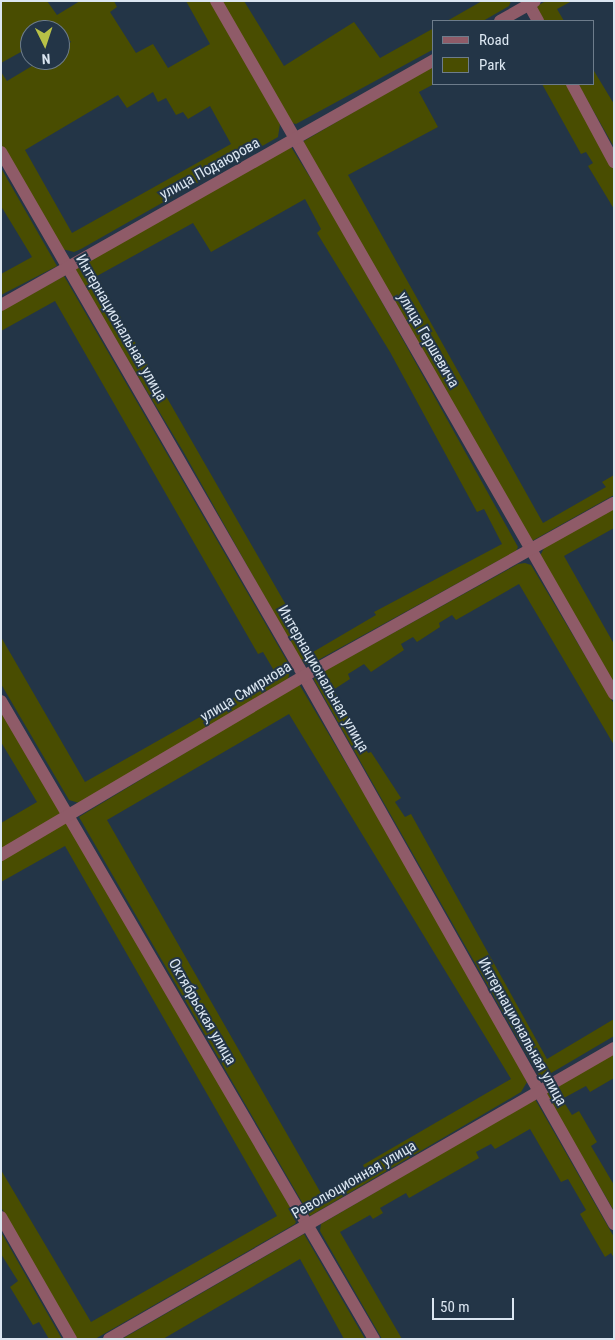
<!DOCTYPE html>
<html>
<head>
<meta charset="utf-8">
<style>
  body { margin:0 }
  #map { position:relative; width:615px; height:1340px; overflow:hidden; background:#233547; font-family:"Roboto Condensed",sans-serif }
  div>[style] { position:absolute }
  .green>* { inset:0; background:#494d01 }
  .minor>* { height:12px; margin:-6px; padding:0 6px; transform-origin:6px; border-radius:6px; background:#8f5b68 }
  span { translate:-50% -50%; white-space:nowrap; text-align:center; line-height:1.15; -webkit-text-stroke:4px #233547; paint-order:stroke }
  .street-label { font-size:15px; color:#dbe6f1 }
  .frame { position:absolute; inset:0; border:2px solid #dbe6f1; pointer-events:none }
  .legend { position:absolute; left:432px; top:20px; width:162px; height:65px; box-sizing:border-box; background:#233547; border:1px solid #6d7c8b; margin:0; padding:6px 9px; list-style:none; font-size:15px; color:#dbe6f1 }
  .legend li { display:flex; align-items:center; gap:10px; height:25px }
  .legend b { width:25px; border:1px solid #6d7c8b }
  .north { position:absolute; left:20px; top:20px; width:50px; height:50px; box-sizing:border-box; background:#233547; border:1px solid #6d7c8b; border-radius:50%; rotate:176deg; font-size:14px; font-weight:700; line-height:20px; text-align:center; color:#dbe6f1 }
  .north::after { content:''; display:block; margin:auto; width:18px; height:22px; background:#b8c147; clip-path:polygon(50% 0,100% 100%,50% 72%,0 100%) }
  .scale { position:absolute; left:432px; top:1298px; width:82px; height:22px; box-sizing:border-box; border:2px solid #dbe6f1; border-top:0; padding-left:6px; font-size:15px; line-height:18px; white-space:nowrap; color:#dbe6f1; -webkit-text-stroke:4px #233547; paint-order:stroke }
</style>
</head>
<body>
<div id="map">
  <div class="green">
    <div style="clip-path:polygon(evenodd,1px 1px,47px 1px,57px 15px,80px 1px,114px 1px,117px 7px,110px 12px,136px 53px,153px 44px,168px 68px,210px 44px,186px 1px,211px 1px,280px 124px,278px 137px,81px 249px,74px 252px,62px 249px,1px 144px,1px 72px,7px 81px,42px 60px,60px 60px,60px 49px,71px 42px,61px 29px,30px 30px,30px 47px,1px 63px,1px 1px,153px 92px,158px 102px,166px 98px,176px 115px,183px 112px,188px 119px,210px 106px,231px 144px,72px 233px,25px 150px,118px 95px,127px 108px,153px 92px)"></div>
    <div style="clip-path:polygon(222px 1px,244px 1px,284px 66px,354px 22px,380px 58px,434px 28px,434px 49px,296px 124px,292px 123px)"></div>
    <div style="clip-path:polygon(482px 1px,511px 1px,509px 6px,483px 21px,447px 21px)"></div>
    <div style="clip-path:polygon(546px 1px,572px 1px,557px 9px,564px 21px,543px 21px,535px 7px)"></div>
    <div style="clip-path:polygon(434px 65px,434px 84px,419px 92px,438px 127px,348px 175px,543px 523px,606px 487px,602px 482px,614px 475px,614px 495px,532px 541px,303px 144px,304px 141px)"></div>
    <div style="clip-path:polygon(594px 71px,614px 104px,614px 147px,578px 84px,594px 84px)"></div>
    <div style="clip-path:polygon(542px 84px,567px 84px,614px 166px,614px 209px,588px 166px,593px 163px,586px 152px,581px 154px)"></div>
    <div style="clip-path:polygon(evenodd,291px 147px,333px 214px,518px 547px,516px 551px,309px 665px,301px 662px,183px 451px,73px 269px,291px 147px,305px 199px,321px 229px,317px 233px,390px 352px,477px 512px,484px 509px,502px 544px,374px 612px,376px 615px,313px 652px,97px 276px,193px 223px,211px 252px,305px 199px)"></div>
    <div style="clip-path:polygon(1px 168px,57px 266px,1px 295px,1px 274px,32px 257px,1px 206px)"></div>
    <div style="clip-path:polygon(64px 276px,291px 668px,288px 679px,79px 803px,69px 800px,1px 684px,1px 637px,85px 782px,276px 674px,263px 652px,258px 654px,55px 301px,1px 331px,1px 311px)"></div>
    <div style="clip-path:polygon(614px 507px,614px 528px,564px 556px,614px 644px,614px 685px,540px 556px,545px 546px)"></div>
    <div style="clip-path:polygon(525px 563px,531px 565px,614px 704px,614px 745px,519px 584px,456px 620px,452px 615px,439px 623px,440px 627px,417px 642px,413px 637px,401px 644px,404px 650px,371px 672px,364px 664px,348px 674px,350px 679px,333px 690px,368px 753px,371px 752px,401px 798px,395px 802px,405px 817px,411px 814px,547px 1059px,614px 1019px,614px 1036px,541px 1079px,314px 680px,315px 676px,518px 564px)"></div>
    <div style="clip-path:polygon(evenodd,299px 684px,461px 957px,527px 1082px,521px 1092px,310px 1216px,79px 817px,299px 684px,289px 714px,511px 1079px,363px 1165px,365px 1169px,322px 1195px,107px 820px,289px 714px)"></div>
    <div style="clip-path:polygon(1px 710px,63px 815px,1px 849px,1px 823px,37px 802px,1px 742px)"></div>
    <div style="clip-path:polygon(67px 821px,297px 1219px,295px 1224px,95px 1339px,77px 1339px,1px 1207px,1px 1170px,91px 1322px,277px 1216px,65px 846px,1px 882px,1px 858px)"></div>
    <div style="clip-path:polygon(614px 1054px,614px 1078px,590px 1092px,586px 1086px,562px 1099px,572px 1115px,579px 1111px,597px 1142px,591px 1146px,614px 1185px,614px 1211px,545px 1093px)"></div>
    <div style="clip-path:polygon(535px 1099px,614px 1237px,614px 1258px,611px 1253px,605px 1257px,580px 1214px,586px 1210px,568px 1179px,561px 1182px,530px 1129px,495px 1149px,491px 1144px,476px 1152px,479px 1158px,409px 1198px,406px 1193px,380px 1208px,383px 1213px,373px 1219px,370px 1215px,340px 1232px,402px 1339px,382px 1339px,320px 1231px,321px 1224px)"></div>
    <div style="clip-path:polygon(1px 1232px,62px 1339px,49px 1339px,39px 1322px,33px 1325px,10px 1287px,18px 1281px,1px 1254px)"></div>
    <div style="clip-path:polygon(304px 1234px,365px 1339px,344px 1339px,300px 1259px,163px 1339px,122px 1339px)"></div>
  </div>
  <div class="minor">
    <div style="left:216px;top:1px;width:799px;rotate:60.13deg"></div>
    <div style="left:527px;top:1px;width:23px;rotate:61deg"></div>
    <div style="left:500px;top:21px;width:40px;rotate:-29.7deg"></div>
    <div style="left:572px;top:84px;width:89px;rotate:61.7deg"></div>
    <div style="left:1px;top:152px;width:605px;rotate:59.96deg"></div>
    <div style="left:304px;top:676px;width:630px;rotate:60.5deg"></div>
    <div style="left:1px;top:305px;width:498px;rotate:-29.5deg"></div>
    <div style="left:1px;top:701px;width:739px;rotate:59.69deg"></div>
    <div style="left:1px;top:855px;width:352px;rotate:-30.6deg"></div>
    <div style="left:304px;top:676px;width:355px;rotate:-29.2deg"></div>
    <div style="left:1px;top:1217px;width:141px;rotate:60.2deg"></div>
    <div style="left:109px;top:1339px;width:583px;rotate:-29.95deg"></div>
  </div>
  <div class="street-label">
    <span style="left:210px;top:169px;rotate:-29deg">улица Подаюрова</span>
    <span style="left:121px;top:328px;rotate:60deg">Интернациональная улица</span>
    <span style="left:428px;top:340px;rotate:60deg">улица Гершевича</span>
    <span style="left:323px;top:679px;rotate:60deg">Интернациональная улица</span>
    <span style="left:246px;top:692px;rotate:-31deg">улица Смирнова</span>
    <span style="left:202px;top:1012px;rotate:60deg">Октябрьская улица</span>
    <span style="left:522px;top:1032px;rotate:61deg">Интернациональная улица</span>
    <span style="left:354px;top:1180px;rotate:-30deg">Революционная улица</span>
  </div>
  <div class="frame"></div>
  <ul class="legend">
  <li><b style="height:6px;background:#8f5b68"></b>Road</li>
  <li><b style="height:14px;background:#494d01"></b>Park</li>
  </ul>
  <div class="north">N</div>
  <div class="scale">50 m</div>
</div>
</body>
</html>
